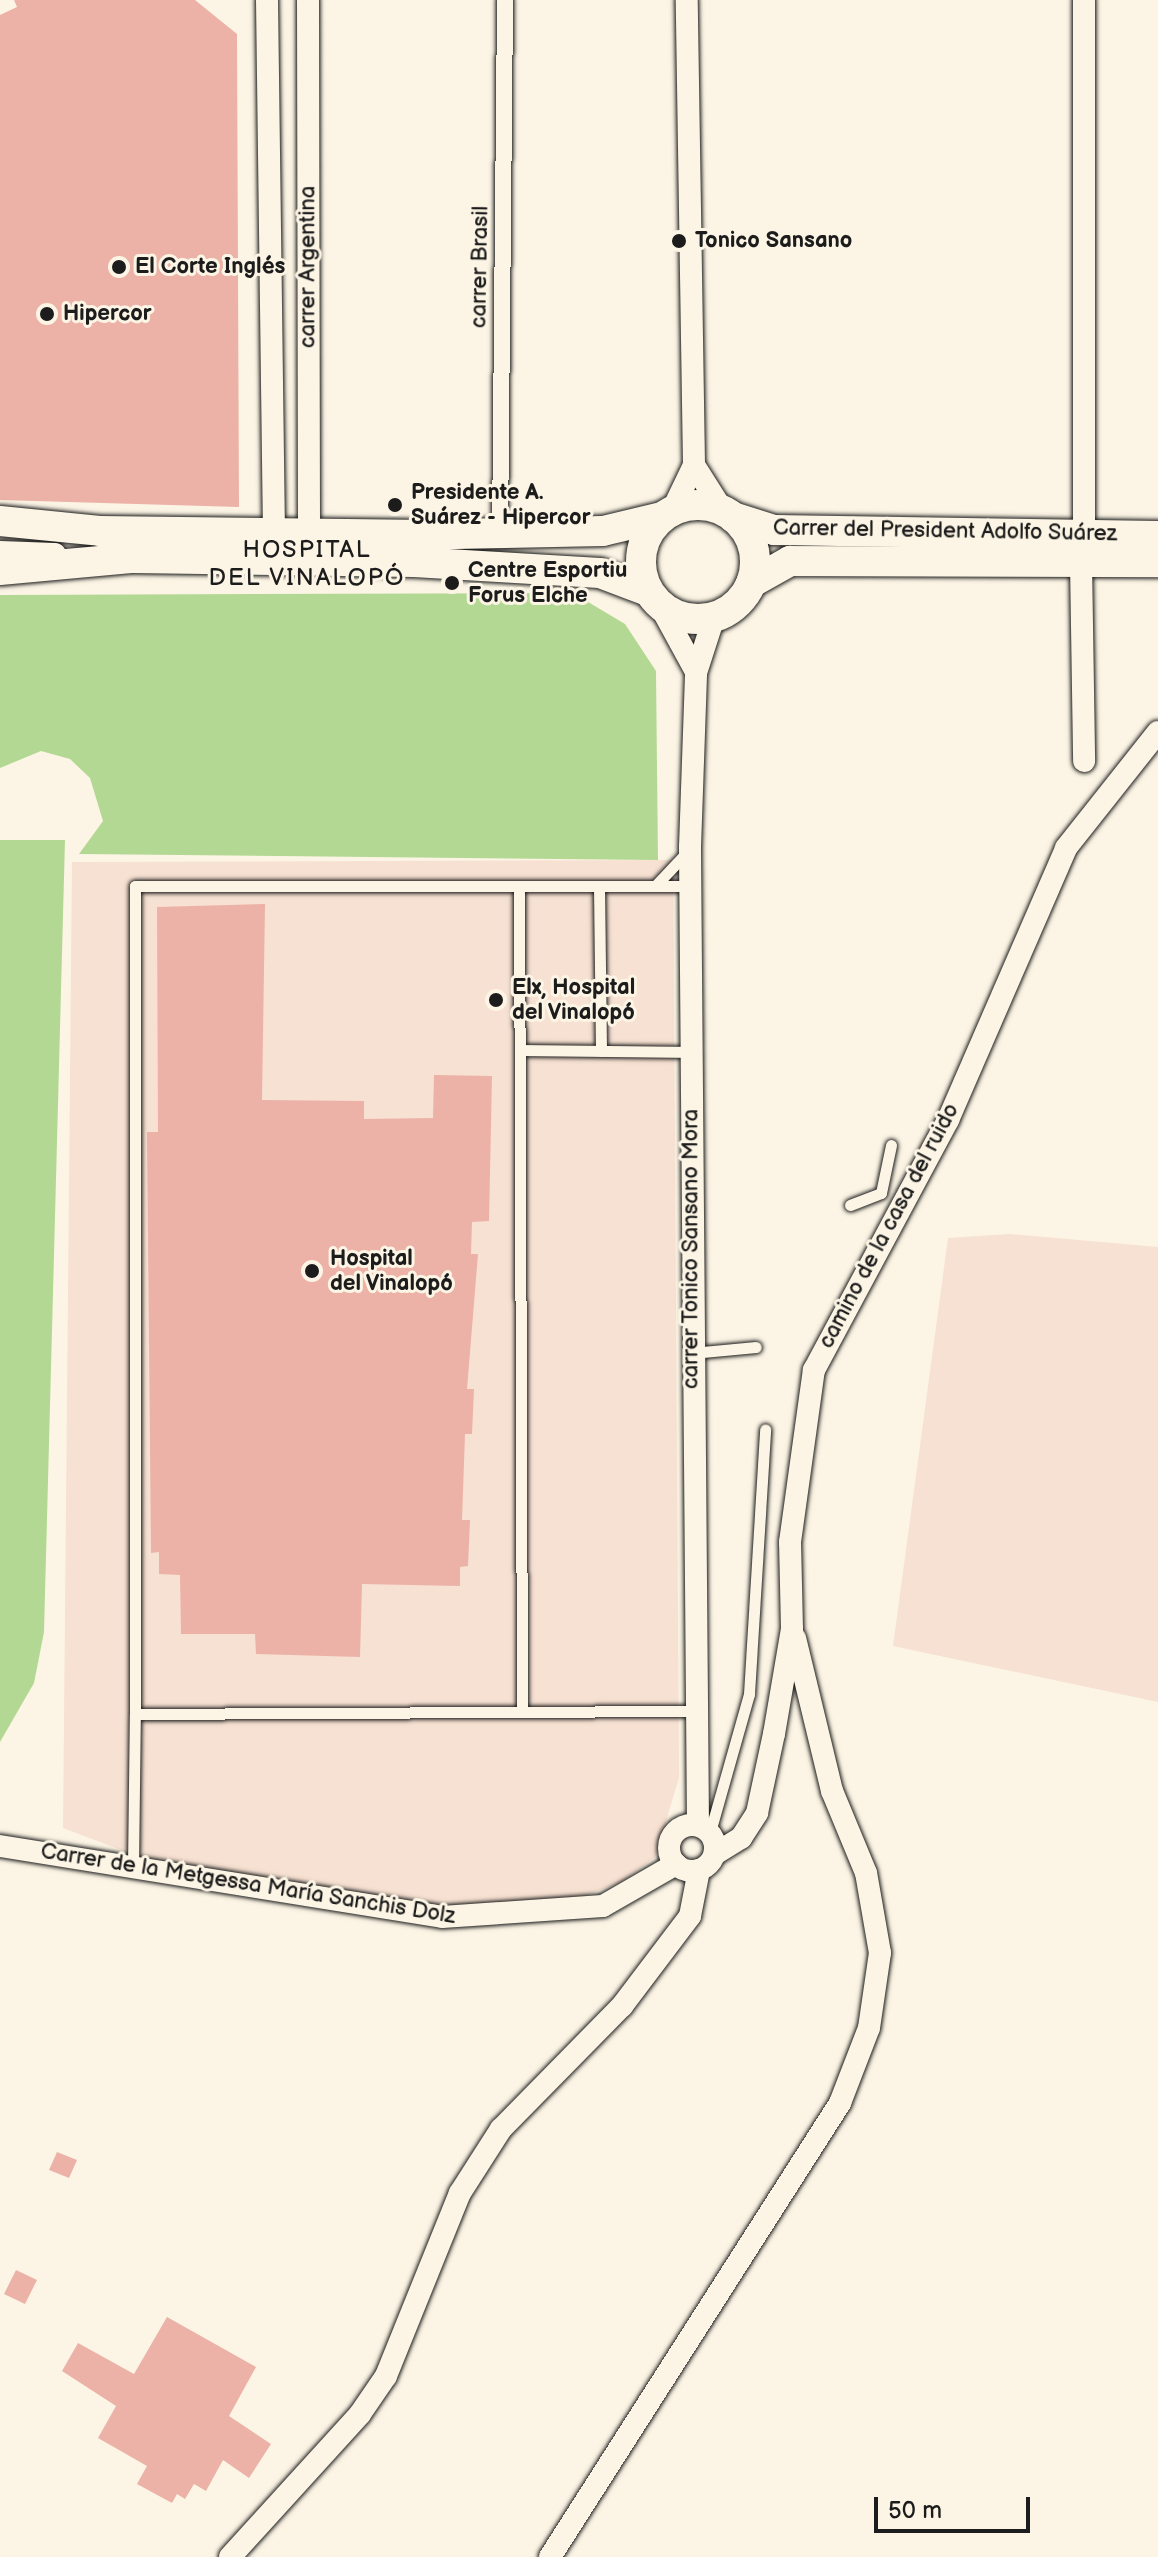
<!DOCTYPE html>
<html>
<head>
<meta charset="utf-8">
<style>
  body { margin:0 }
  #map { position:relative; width:1158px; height:2557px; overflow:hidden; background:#fcf5e5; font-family:"Balsamiq Sans",sans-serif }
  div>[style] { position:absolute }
  .built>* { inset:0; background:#f7e1d2 }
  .green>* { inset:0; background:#b3d893 }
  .building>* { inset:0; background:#ecb2a7 }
  .roads { filter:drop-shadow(0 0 2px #1c1c1c) drop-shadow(0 0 2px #1c1c1c) }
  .service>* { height:11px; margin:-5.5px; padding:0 5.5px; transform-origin:5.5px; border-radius:5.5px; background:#fcf5e5 }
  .pedestrian>* { height:16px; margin:-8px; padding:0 8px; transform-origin:8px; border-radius:8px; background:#fcf5e5 }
  .minor>* { height:22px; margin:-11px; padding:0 11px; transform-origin:11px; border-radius:11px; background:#fcf5e5 }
  .minor>.ring { margin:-11px; padding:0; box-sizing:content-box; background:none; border:22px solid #fcf5e5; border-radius:50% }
  .secondary>* { height:30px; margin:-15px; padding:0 15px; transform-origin:15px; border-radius:15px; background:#fcf5e5 }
  .secondary>.ring { margin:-15px; padding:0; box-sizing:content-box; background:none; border:30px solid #fcf5e5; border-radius:50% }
  .dots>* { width:22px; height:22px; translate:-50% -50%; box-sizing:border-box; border:4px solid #fcf5e5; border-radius:50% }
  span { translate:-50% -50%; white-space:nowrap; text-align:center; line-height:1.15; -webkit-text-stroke:6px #fcf5e5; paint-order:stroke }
  .poi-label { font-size:22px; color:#1c1c1c; font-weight:700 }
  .left { translate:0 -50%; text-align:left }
  .street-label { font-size:22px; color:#1c1c1c }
  .neighbourhood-label { font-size:24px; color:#1c1c1c; letter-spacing:2px }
  .scale { position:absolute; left:874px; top:2497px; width:156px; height:36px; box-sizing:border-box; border:4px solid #1c1c1c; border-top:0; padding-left:10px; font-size:24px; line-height:28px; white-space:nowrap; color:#1c1c1c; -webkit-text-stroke:6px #fcf5e5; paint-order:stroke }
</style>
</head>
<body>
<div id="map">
  <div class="built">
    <div style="clip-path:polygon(673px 860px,679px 1778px,655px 1857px,621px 1882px,568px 1902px,439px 1907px,145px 1859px,63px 1828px,72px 862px)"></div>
    <div style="clip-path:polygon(1009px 1234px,1158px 1247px,1158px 1702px,893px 1646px,948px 1238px)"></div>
  </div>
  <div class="green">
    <div style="clip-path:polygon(573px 593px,625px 624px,656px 671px,658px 860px,79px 854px,103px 821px,90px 778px,70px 759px,41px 751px,0 768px,0 595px)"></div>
    <div style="clip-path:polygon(0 840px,65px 840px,44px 1632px,34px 1683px,0 1742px)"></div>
  </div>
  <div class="building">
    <div style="clip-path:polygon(14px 0,195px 0,237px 34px,239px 507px,0 500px,0 15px,17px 7px)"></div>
    <div style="clip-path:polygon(265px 904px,262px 1100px,364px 1101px,364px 1119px,433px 1118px,434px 1075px,492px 1076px,489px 1221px,472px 1222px,471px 1254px,478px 1254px,467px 1389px,474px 1389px,472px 1434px,465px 1434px,462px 1520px,470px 1520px,468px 1566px,460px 1567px,460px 1586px,362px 1584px,360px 1657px,256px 1654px,255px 1634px,181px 1634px,180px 1575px,159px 1574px,159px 1552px,151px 1553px,147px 1132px,158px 1132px,157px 907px)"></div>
    <div style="clip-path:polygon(57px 2152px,77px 2160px,69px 2178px,49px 2170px)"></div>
    <div style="clip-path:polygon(16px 2270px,37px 2280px,25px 2304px,4px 2294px)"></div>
    <div style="clip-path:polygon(167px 2317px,256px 2367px,229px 2416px,271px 2444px,249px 2478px,223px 2460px,206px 2491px,194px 2484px,185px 2499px,177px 2494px,172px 2503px,137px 2484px,147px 2466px,98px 2438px,116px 2406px,62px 2371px,78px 2343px,134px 2374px)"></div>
  </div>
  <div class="roads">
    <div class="service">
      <div style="left:656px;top:885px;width:47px;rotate:-46.7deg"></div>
      <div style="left:599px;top:886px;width:165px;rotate:89.3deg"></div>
      <div style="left:519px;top:887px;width:825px;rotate:89.79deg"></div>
      <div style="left:525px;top:1050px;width:166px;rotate:0.7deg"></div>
      <div style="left:850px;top:1205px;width:33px;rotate:-21deg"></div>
      <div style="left:881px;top:1193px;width:49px;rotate:-78.2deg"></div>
      <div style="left:692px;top:1353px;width:64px;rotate:-5.4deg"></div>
      <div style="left:135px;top:1714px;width:828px;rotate:-90deg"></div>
      <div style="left:135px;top:886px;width:555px"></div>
      <div style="left:710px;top:1832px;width:143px;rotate:-74.2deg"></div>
      <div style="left:749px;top:1694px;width:265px;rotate:-86.5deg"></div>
      <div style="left:133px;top:1868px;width:154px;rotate:-89.3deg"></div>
      <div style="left:135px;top:1714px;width:557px;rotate:-0.31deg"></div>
    </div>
    <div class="pedestrian">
      <div style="left:500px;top:534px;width:534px;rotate:-89.46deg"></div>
    </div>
    <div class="minor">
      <div style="left:267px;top:0;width:533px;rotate:89.25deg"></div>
      <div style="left:308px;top:0;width:534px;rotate:89.89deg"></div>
      <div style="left:1084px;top:0;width:535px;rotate:90deg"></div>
      <div style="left:694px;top:465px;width:54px;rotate:57.8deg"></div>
      <div style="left:671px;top:513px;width:53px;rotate:-64.4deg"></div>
      <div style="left:694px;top:465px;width:465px;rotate:-90.9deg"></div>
      <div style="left:0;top:552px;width:55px;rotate:2.1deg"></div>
      <div style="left:1081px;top:562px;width:199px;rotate:89.1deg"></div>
      <div style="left:659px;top:604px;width:77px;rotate:61.4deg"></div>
      <div style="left:698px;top:1825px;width:978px;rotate:-90.47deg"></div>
      <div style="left:690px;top:847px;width:174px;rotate:-88deg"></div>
      <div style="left:696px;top:673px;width:59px;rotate:-72.2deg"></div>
      <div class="ring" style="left:669px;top:1825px;width:24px;height:24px"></div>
      <div style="left:0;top:1846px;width:448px;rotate:9.1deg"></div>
      <div style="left:442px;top:1917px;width:161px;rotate:-3.9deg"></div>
      <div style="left:603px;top:1906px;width:84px;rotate:-29.9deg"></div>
      <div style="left:715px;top:1854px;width:31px;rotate:-32deg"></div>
      <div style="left:741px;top:1838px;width:30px;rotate:-57deg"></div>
      <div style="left:757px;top:1813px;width:81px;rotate:-77.9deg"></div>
      <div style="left:774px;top:1734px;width:107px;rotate:-80.3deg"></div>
      <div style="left:792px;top:1629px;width:87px;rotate:-91.3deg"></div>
      <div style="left:790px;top:1542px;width:174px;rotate:-82.1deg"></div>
      <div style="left:814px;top:1370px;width:284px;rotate:-61.8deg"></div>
      <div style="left:948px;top:1120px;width:296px;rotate:-66.5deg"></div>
      <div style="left:1066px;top:848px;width:148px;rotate:-51.6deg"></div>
      <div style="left:230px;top:2557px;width:193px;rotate:-47.7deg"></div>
      <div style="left:360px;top:2414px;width:46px;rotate:-55.6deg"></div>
      <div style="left:386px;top:2376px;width:197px;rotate:-68deg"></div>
      <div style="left:460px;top:2193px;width:76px;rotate:-57.4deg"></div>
      <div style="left:501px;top:2129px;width:173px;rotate:-45.5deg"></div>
      <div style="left:622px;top:2006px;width:113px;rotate:-52.9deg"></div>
      <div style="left:690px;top:1916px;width:47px;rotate:-78.9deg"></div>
      <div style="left:550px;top:2557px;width:539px;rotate:-57.43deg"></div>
      <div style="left:840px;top:2103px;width:80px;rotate:-68.9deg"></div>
      <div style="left:869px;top:2028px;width:76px;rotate:-81.7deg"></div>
      <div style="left:880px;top:1953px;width:81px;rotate:-99.9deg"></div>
      <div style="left:866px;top:1873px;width:89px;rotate:-112.5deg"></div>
      <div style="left:832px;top:1791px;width:157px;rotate:-103.6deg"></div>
    </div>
    <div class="secondary">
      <div class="ring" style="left:641px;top:505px;width:84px;height:84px"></div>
      <div style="left:733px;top:517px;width:43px;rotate:17.6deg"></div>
      <div style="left:774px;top:530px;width:384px;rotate:0.9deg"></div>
      <div style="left:0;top:521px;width:100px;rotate:5.7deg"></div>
      <div style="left:100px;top:531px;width:307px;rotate:0.7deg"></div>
      <div style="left:407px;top:535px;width:196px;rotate:-1.2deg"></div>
      <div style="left:603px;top:531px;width:61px;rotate:-13.3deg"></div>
      <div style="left:0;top:570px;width:134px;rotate:-5.2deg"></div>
      <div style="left:133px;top:558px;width:281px;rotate:0.8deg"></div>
      <div style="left:414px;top:562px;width:186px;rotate:3.4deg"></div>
      <div style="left:600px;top:573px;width:51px;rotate:20.6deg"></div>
      <div style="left:751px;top:583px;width:45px;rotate:-29.4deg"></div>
      <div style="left:790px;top:561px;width:368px;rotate:0.2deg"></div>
    </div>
  </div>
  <div class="dots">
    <div style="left:679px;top:241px;background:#1c1c1c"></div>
    <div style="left:119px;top:267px;background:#1c1c1c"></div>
    <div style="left:47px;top:314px;background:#1c1c1c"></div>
    <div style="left:395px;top:505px;background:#1c1c1c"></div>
    <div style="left:452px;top:583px;background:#1c1c1c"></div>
    <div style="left:496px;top:1000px;background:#1c1c1c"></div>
    <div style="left:312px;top:1271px;background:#1c1c1c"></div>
  </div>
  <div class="poi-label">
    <span class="left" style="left:695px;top:241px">Tonico Sansano</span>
    <span class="left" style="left:135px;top:267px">El Corte Inglés</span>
    <span class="left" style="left:63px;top:314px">Hipercor</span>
    <span class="left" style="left:411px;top:505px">Presidente A.<br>Suárez - Hipercor</span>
    <span class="left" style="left:468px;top:583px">Centre Esportiu<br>Forus Elche</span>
    <span class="left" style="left:512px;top:1000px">Elx, Hospital<br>del Vinalopó</span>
    <span class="left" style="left:330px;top:1271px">Hospital<br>del Vinalopó</span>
  </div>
  <div class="street-label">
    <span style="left:308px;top:267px;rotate:-90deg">carrer Argentina</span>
    <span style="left:480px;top:267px;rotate:-89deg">carrer Brasil</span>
    <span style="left:945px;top:531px;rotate:1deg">Carrer del President Adolfo Suárez</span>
    <span style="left:889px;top:1226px;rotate:-62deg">camino de la casa del ruido</span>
    <span style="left:691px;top:1249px;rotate:-90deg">carrer Tonico Sansano Mora</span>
    <span style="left:248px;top:1884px;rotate:9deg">Carrer de la Metgessa María Sanchis Dolz</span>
  </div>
  <div class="neighbourhood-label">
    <span style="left:307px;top:564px">HOSPITAL<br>DEL VINALOPÓ</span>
  </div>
  <div class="scale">50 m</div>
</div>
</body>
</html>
